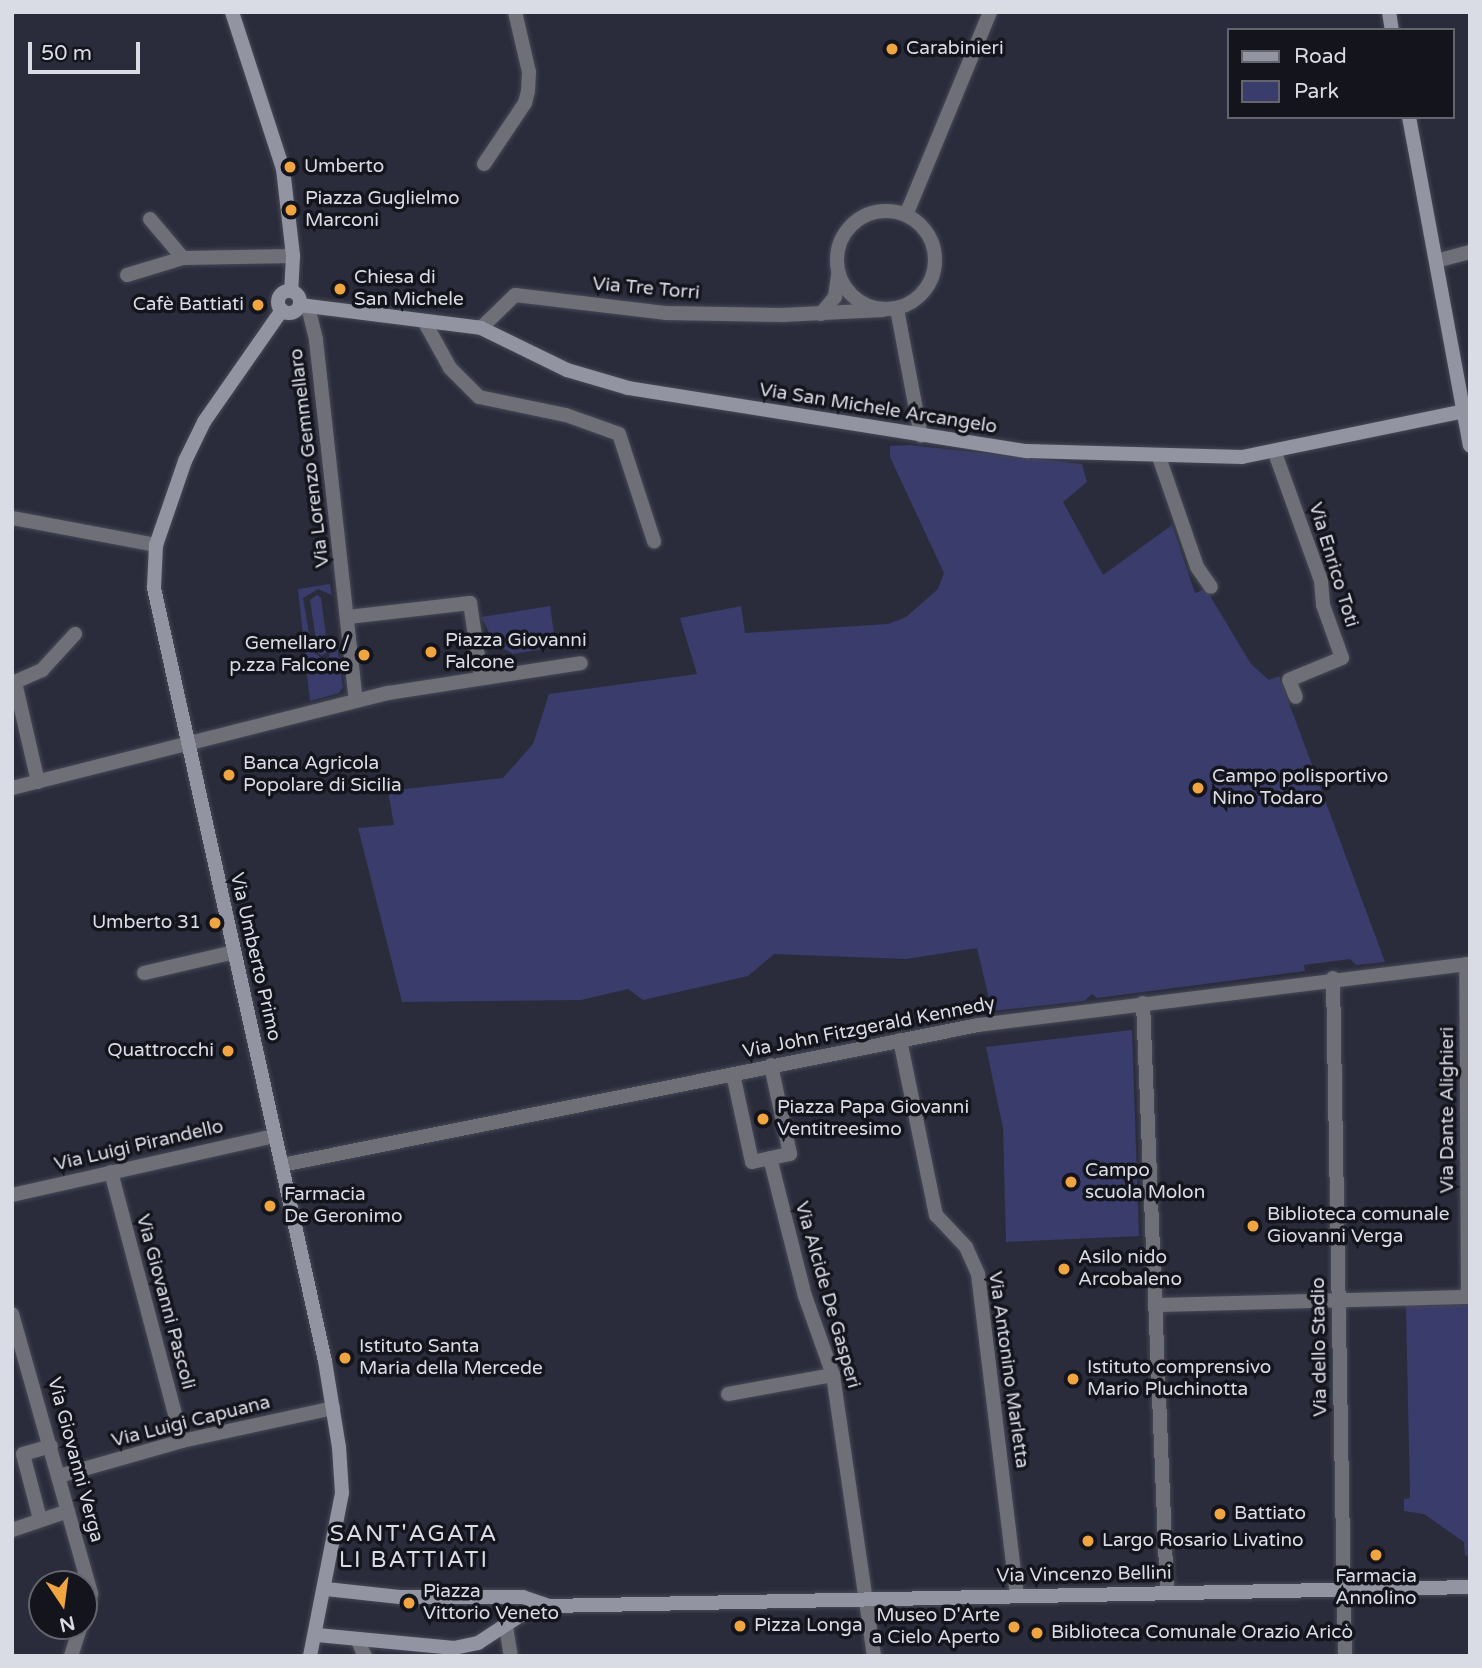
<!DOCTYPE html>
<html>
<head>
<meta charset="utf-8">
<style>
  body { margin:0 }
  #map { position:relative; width:1482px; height:1668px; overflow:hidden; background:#2a2c3b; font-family:"Varela Round",sans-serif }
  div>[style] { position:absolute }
  .green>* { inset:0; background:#3a3c6b }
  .roads { filter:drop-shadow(0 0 2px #464856) drop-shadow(0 0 2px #464856) }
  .minor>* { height:14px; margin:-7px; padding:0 7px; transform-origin:7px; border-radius:7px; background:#6e6f77 }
  .minor>.ring { margin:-7px; padding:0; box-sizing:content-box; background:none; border:14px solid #6e6f77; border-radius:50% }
  .tertiary>* { height:14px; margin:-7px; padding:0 7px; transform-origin:7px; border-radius:7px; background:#6e6f77 }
  .secondary>* { height:14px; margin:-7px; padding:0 7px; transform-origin:7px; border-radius:7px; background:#9294a1 }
  .secondary>.ring { margin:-7px; padding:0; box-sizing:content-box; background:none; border:14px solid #9294a1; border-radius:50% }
  .dots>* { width:19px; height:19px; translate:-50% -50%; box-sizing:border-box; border:4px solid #14151c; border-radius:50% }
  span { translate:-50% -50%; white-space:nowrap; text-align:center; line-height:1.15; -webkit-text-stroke:7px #14151c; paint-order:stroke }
  .poi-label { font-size:19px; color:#d9dbe5 }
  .left { translate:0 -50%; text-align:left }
  .right { translate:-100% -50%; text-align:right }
  .street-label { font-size:19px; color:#d9dbe5 }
  .quarter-label { font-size:23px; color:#d9dbe5; letter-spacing:2px }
  .frame { position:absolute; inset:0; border:14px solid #d9dbe5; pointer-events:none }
  .legend { position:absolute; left:1227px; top:28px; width:228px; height:91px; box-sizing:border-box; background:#14151c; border:2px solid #63646c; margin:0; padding:9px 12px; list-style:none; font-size:21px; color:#d9dbe5 }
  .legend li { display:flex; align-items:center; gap:14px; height:35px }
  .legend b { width:35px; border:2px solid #63646c }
  .north { position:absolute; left:28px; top:1570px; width:70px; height:70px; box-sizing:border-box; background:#14151c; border:2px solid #63646c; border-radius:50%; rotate:167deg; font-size:19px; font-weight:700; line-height:28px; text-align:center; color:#d9dbe5 }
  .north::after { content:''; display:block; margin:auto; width:24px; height:32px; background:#f1a540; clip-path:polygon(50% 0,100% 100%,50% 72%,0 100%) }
  .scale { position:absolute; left:28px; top:42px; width:112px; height:32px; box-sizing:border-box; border:4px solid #d9dbe5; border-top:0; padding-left:9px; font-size:21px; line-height:24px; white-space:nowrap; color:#d9dbe5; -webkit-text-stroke:5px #14151c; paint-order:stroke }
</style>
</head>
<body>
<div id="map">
  <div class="green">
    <div style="clip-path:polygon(909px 445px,1082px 464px,1087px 482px,1063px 502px,1103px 575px,1172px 525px,1195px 593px,1206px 589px,1251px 664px,1269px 680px,1279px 676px,1385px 962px,1356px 965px,1350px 959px,1304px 965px,1305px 971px,1097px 998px,1092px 994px,1084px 1001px,992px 1011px,977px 948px,906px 959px,774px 954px,748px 976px,643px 1000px,628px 989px,581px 1000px,402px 1002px,358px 828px,394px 825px,388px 791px,503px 778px,533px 744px,549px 694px,697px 674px,680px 618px,741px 606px,745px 633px,888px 624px,906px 617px,938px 589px,944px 573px,890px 457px,890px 446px)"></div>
    <div style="clip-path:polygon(330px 584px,332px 595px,318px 589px,303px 598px,312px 651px,324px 660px,329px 657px,331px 646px,337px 645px,343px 687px,339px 693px,310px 701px,298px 589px)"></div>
    <div style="clip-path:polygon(317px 595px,321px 598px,328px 651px,322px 656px,318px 653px,310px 600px)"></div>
    <div style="clip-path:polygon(550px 606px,556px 647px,513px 654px,495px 644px,481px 617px)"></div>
    <div style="clip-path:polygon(1132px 1030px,1139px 1236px,1006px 1242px,1003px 1128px,986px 1047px)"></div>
    <div style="clip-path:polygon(1470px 1305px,1470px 1555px,1465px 1556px,1464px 1542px,1424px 1514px,1404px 1511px,1404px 1499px,1410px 1498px,1406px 1306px)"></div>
  </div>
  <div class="roads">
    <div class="minor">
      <div style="left:484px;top:164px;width:73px;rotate:-56.1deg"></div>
      <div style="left:525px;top:103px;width:12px;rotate:-76deg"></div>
      <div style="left:528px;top:91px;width:19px;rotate:-87deg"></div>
      <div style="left:529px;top:72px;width:62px;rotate:-103.1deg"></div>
      <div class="ring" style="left:837px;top:211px;width:84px;height:84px"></div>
      <div style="left:906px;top:215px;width:220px;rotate:-67.5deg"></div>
      <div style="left:150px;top:219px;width:51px;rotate:49.8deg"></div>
      <div style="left:1436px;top:261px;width:35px;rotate:-15deg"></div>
      <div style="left:127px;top:275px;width:59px;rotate:-16.9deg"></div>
      <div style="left:183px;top:258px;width:110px;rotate:-1deg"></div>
      <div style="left:308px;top:307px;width:34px;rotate:76deg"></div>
      <div style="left:316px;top:340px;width:363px;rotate:83.7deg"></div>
      <div style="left:897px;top:309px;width:129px;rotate:79.3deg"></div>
      <div style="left:821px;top:314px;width:22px;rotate:-51deg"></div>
      <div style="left:835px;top:297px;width:22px;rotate:-82deg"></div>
      <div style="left:424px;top:321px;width:54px;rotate:61deg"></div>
      <div style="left:450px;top:368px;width:41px;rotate:45deg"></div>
      <div style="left:479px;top:397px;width:89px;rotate:11.7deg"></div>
      <div style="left:566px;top:415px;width:56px;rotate:19.7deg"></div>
      <div style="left:619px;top:434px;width:113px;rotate:71.9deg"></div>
      <div style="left:481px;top:328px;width:47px;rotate:-44.1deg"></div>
      <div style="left:515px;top:295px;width:151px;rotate:6.8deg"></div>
      <div style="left:665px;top:313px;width:117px;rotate:1deg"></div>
      <div style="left:782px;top:315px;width:101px;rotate:-2.8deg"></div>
      <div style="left:1275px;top:453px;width:136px;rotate:70.2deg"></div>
      <div style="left:1321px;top:581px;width:24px;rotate:85deg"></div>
      <div style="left:1323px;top:605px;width:56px;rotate:70.3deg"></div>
      <div style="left:1342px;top:658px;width:57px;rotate:157.5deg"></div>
      <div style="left:1289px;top:680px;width:18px;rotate:68deg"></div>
      <div style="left:1159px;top:457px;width:116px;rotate:70.9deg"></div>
      <div style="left:1197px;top:567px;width:24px;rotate:55deg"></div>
      <div style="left:12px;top:518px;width:147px;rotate:10.6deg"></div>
      <div style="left:348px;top:617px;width:123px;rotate:-6.5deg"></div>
      <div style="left:470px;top:603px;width:74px;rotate:81.4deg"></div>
      <div style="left:38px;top:782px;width:103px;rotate:-103deg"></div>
      <div style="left:15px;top:682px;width:30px;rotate:-24deg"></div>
      <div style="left:42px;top:670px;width:49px;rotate:-47.5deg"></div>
      <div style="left:12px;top:788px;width:388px;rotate:-14.2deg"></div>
      <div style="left:388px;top:693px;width:195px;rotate:-8.8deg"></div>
      <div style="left:144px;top:973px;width:92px;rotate:-13.1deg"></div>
      <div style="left:1333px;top:978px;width:678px;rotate:88.99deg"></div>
      <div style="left:1143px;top:1003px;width:590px;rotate:87.67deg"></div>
      <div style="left:900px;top:1040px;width:179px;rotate:78.4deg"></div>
      <div style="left:936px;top:1215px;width:44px;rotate:46.8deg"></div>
      <div style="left:966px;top:1247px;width:30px;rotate:66deg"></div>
      <div style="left:978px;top:1274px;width:324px;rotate:83.1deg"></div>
      <div style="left:733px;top:1074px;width:90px;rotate:77.8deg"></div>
      <div style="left:752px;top:1162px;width:39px;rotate:-12deg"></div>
      <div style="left:790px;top:1154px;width:91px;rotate:-102.1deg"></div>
      <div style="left:770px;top:1158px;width:142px;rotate:75.8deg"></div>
      <div style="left:805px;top:1296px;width:84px;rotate:70.5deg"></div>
      <div style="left:833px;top:1375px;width:284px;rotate:81.7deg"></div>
      <div style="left:111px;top:1172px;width:278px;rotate:75.2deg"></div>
      <div style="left:12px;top:1195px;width:269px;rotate:-12.7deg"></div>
      <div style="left:1156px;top:1305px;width:312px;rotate:-1.5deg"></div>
      <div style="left:1468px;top:1297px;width:333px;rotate:-90.3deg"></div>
      <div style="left:12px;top:1314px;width:291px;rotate:74.2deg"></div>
      <div style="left:91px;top:1594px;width:23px;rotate:108deg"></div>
      <div style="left:728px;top:1394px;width:107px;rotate:-10.3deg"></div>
      <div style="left:59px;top:1476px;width:128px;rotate:-15.9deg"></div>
      <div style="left:182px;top:1441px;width:155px;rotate:-12.3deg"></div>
      <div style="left:40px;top:1519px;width:67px;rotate:-104.7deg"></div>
      <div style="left:23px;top:1454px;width:29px;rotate:-16deg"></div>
      <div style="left:12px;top:1530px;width:59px;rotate:-18.7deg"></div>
      <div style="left:506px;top:1626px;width:30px;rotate:81deg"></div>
      <div style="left:357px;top:1639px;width:19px;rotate:65deg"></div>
      <div style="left:71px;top:1656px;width:32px;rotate:-72deg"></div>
    </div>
    <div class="tertiary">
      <div style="left:282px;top:1165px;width:710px;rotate:-11.37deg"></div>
      <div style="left:978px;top:1025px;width:496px;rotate:-7.1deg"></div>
    </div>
    <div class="secondary">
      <div style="left:232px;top:12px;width:165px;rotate:72deg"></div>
      <div style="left:283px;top:169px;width:88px;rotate:83.4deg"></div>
      <div style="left:293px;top:256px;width:35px;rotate:93deg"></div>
      <div style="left:1389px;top:12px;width:18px;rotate:81deg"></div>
      <div style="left:1409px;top:117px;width:334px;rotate:79.5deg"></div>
      <div class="ring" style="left:278px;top:291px;width:8px;height:8px"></div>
      <div style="left:300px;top:305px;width:182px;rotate:7.2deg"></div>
      <div style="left:481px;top:328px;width:96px;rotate:26deg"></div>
      <div style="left:567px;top:370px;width:64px;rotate:16.4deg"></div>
      <div style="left:628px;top:388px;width:404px;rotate:9deg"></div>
      <div style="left:1027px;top:451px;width:215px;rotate:1.6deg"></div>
      <div style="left:1242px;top:457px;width:223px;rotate:-11.7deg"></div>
      <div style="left:282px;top:310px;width:136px;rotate:124.9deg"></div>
      <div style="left:204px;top:422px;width:43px;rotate:116deg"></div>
      <div style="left:185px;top:461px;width:89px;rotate:109deg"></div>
      <div style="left:156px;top:545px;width:43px;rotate:92.7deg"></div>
      <div style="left:154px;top:588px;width:792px;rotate:77.53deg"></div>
      <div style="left:325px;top:1361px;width:87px;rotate:80.8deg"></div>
      <div style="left:339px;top:1447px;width:46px;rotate:86.3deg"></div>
      <div style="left:342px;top:1493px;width:166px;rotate:101.1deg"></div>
      <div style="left:326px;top:1589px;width:74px;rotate:6.2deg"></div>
      <div style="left:400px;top:1597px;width:123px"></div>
      <div style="left:523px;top:1597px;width:28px;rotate:19deg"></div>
      <div style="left:317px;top:1635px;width:138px;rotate:5.4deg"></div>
      <div style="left:454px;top:1648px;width:25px;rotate:-12deg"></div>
      <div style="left:478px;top:1643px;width:51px;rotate:-33.1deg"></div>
      <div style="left:521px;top:1615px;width:29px;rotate:-18deg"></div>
      <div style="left:549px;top:1606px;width:921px;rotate:-1.18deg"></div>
    </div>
  </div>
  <div class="dots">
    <div style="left:892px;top:49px;background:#f1a540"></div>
    <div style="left:290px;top:167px;background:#f1a540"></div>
    <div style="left:291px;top:210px;background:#f1a540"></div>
    <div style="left:340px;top:289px;background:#f1a540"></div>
    <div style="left:258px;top:305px;background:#f1a540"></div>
    <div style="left:431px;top:652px;background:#f1a540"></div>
    <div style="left:364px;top:655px;background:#f1a540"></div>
    <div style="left:229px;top:775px;background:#f1a540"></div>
    <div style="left:1198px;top:788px;background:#f1a540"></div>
    <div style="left:215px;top:923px;background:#f1a540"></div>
    <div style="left:228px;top:1051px;background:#f1a540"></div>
    <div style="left:763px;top:1119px;background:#f1a540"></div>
    <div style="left:1071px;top:1182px;background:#f1a540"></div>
    <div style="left:270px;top:1206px;background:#f1a540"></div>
    <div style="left:1253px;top:1226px;background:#f1a540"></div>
    <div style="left:1064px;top:1269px;background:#f1a540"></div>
    <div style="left:345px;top:1358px;background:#f1a540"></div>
    <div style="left:1073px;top:1379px;background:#f1a540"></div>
    <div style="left:1220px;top:1514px;background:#f1a540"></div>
    <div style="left:1088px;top:1541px;background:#f1a540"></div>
    <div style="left:1376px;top:1555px;background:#f1a540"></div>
    <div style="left:409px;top:1603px;background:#f1a540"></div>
    <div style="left:740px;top:1626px;background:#f1a540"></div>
    <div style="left:1014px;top:1627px;background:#f1a540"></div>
    <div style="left:1037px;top:1633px;background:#f1a540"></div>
  </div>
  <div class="poi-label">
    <span class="left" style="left:906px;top:49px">Carabinieri</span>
    <span class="left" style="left:304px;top:167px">Umberto</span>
    <span class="left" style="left:305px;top:210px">Piazza Guglielmo<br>Marconi</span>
    <span class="left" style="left:354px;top:289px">Chiesa di<br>San Michele</span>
    <span class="right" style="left:244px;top:305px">Cafè Battiati</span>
    <span class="left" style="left:445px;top:652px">Piazza Giovanni<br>Falcone</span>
    <span class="right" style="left:350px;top:655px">Gemellaro /<br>p.zza Falcone</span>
    <span class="left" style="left:243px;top:775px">Banca Agricola<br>Popolare di Sicilia</span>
    <span class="left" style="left:1212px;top:788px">Campo polisportivo<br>Nino Todaro</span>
    <span class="right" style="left:201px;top:923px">Umberto 31</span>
    <span class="right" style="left:214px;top:1051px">Quattrocchi</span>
    <span class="left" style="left:777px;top:1119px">Piazza Papa Giovanni<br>Ventitreesimo</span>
    <span class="left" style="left:1085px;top:1182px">Campo<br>scuola Molon</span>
    <span class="left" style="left:284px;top:1206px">Farmacia<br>De Geronimo</span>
    <span class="left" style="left:1267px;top:1226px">Biblioteca comunale<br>Giovanni Verga</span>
    <span class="left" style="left:1078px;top:1269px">Asilo nido<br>Arcobaleno</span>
    <span class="left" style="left:359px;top:1358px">Istituto Santa<br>Maria della Mercede</span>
    <span class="left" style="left:1087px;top:1379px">Istituto comprensivo<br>Mario Pluchinotta</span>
    <span class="left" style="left:1234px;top:1514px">Battiato</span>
    <span class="left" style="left:1102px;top:1541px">Largo Rosario Livatino</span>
    <span style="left:1376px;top:1588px">Farmacia<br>Annolino</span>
    <span class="left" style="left:423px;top:1603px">Piazza<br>Vittorio Veneto</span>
    <span class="right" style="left:1000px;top:1627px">Museo D'Arte<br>a Cielo Aperto</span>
    <span class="left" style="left:754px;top:1626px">Pizza Longa</span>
    <span class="left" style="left:1051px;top:1633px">Biblioteca Comunale Orazio Aricò</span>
  </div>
  <div class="street-label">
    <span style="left:646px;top:289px;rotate:5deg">Via Tre Torri</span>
    <span style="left:878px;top:409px;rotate:9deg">Via San Michele Arcangelo</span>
    <span style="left:310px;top:458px;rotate:-97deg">Via Lorenzo Gemmellaro</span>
    <span style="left:1333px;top:565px;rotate:73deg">Via Enrico Toti</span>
    <span style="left:255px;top:957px;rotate:77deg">Via Umberto Primo</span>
    <span style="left:869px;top:1028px;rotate:-11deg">Via John Fitzgerald Kennedy</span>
    <span style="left:1448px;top:1110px;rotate:-90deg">Via Dante Alighieri</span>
    <span style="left:139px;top:1146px;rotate:-13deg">Via Luigi Pirandello</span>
    <span style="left:827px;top:1295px;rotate:74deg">Via Alcide De Gasperi</span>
    <span style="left:165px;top:1302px;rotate:75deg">Via Giovanni Pascoli</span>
    <span style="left:1320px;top:1347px;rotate:-91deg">Via dello Stadio</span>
    <span style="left:1008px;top:1370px;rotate:82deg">Via Antonino Marletta</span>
    <span style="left:191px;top:1422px;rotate:-14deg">Via Luigi Capuana</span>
    <span style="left:75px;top:1460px;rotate:75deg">Via Giovanni Verga</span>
    <span style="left:1084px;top:1575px;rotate:-1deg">Via Vincenzo Bellini</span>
  </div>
  <div class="quarter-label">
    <span style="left:414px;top:1547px">SANT'AGATA<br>LI BATTIATI</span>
  </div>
  <div class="frame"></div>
  <ul class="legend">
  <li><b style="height:9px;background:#9294a1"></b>Road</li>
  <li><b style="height:19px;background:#3a3c6b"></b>Park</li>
  </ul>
  <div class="north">N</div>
  <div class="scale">50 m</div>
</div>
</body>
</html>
